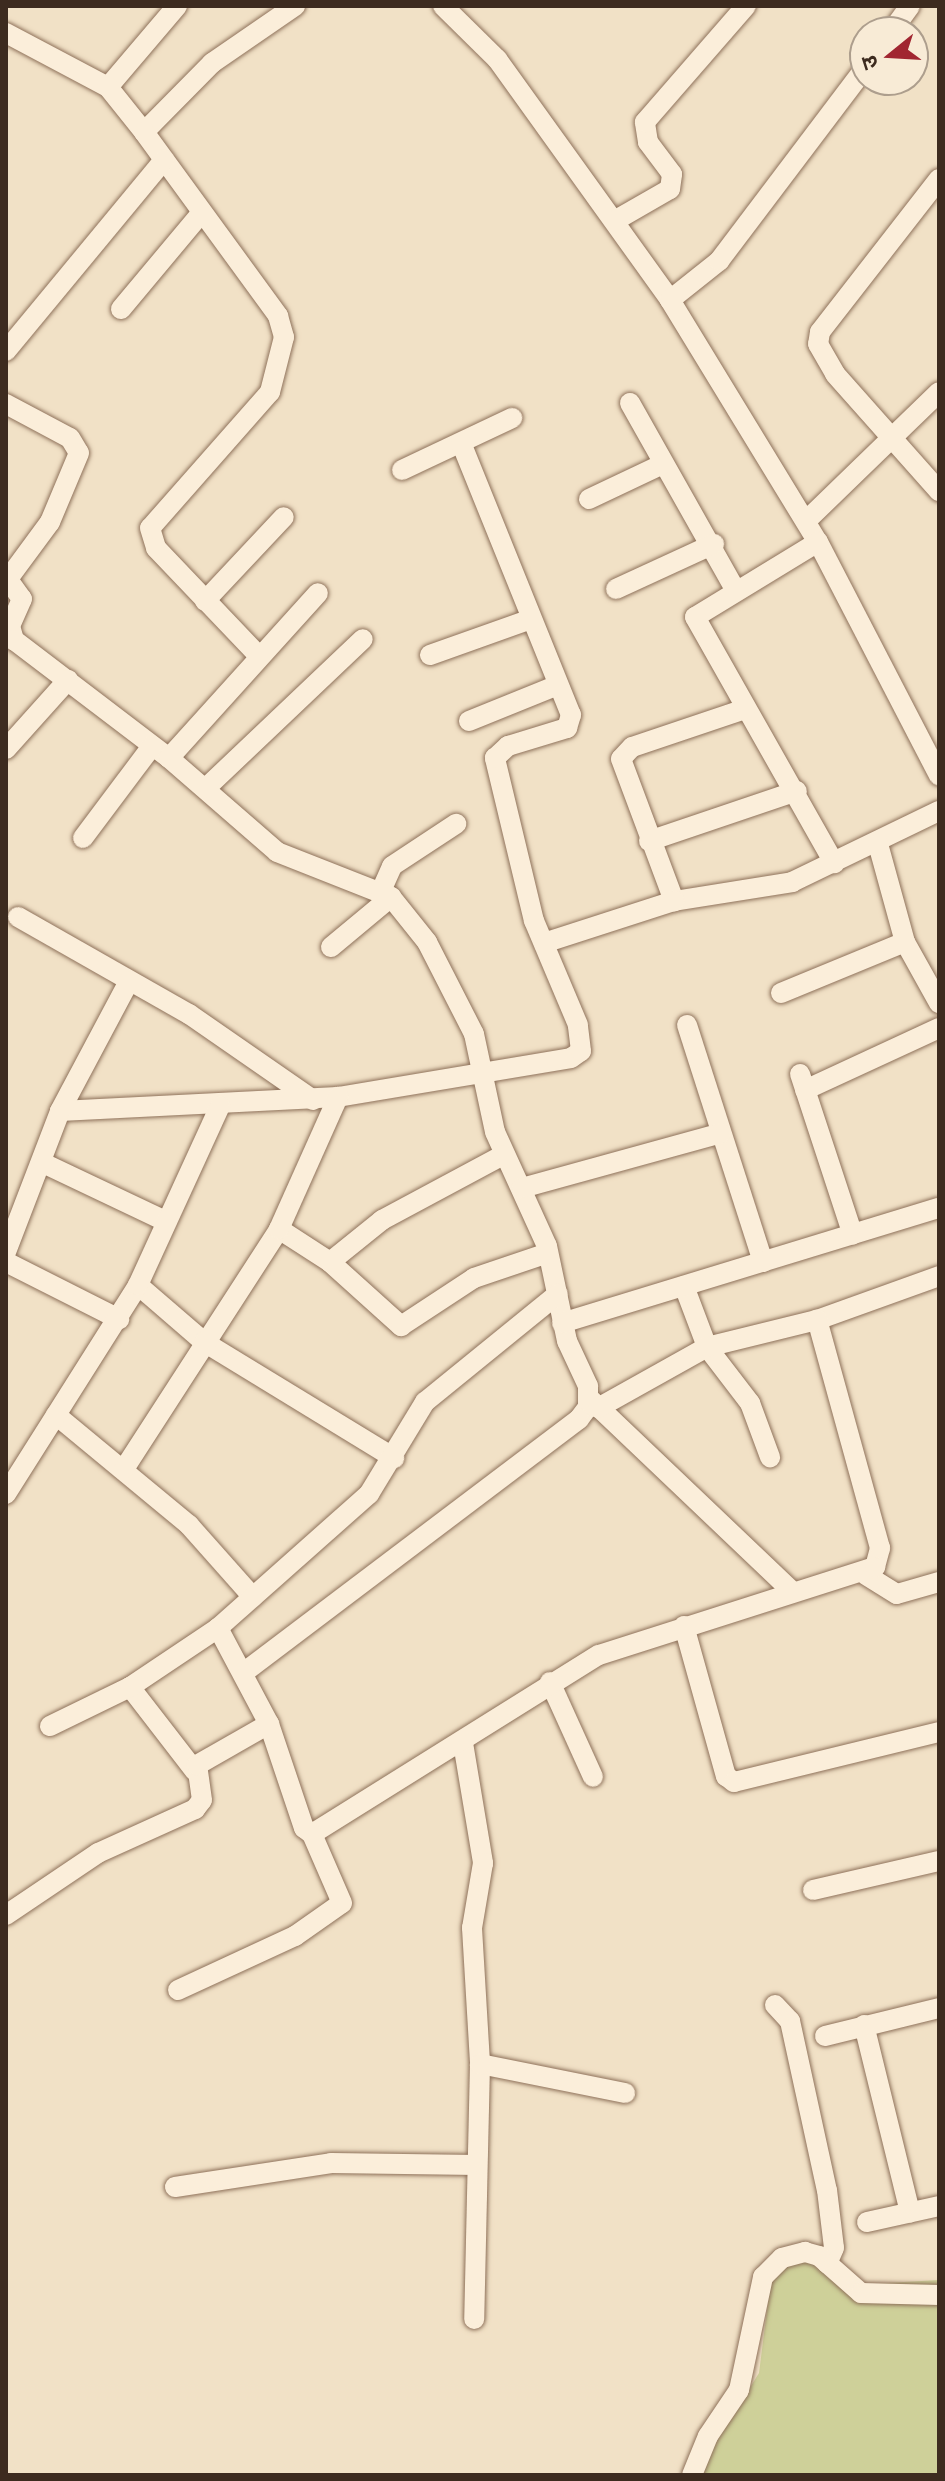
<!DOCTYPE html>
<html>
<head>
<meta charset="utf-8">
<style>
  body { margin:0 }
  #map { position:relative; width:945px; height:2481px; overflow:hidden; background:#f1e1c6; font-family:Literata,"Noto Sans Devanagari",serif }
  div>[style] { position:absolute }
  .green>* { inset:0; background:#ced099 }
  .roads { filter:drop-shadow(0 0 2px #8e715a) drop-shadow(0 0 2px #8e715a) }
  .minor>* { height:20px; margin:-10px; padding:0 10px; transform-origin:10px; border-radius:10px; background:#fbeeda }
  span { translate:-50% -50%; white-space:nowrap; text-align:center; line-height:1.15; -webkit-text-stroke:8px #f8ebd6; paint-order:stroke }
  .frame { position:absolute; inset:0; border:8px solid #3d2b1f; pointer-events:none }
  .north { position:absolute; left:849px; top:16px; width:80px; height:80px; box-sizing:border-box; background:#f8ebd6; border:2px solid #ad9e8d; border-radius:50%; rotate:252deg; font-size:22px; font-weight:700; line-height:32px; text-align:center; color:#3d2b1f }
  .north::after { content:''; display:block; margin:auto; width:28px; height:36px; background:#a12631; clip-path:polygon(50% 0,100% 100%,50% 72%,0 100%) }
</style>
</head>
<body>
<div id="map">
  <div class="green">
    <div style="clip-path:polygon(819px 2248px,851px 2285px,939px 2280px,939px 2475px,696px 2475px,759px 2373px,773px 2263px)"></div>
  </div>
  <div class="roads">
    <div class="minor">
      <div style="left:177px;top:6px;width:106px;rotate:130.4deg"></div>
      <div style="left:108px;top:87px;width:58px;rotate:51.3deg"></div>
      <div style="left:144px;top:132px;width:97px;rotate:-45.4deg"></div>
      <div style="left:212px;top:63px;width:101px;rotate:-34.5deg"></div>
      <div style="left:443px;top:6px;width:76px;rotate:44.5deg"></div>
      <div style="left:497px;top:59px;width:297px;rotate:54.3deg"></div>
      <div style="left:670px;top:300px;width:284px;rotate:58.6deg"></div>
      <div style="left:818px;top:542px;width:263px;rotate:62.6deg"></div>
      <div style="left:891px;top:32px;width:32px;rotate:-54deg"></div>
      <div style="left:6px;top:33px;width:115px;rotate:27.9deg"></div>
      <div style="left:144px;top:132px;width:228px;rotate:53.9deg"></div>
      <div style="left:278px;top:316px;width:22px;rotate:74deg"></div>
      <div style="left:284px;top:337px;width:57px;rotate:104.3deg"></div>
      <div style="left:270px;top:392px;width:181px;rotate:131.4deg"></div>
      <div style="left:150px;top:528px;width:21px;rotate:73deg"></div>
      <div style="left:156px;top:548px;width:148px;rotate:46.4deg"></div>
      <div style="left:939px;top:179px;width:194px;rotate:127.9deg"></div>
      <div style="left:820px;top:332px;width:12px;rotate:99deg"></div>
      <div style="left:818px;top:344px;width:34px;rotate:60deg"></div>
      <div style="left:835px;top:374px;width:157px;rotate:48.4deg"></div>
      <div style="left:616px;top:220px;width:62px;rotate:-29.9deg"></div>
      <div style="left:670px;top:189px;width:15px;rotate:-82deg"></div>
      <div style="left:672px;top:174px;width:40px;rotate:-127deg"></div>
      <div style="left:648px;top:142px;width:20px;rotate:-99deg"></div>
      <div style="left:645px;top:122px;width:154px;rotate:-49deg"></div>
      <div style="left:670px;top:300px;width:63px;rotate:-38.5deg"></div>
      <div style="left:719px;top:261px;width:242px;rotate:-52.9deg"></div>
      <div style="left:121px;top:309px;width:126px;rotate:-50.1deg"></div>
      <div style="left:6px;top:351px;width:248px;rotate:-50.4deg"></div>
      <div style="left:630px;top:403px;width:214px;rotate:60.6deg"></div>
      <div style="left:6px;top:404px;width:72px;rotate:28deg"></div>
      <div style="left:70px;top:438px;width:17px;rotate:59deg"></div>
      <div style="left:79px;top:453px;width:75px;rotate:112.8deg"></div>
      <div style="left:50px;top:522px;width:71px;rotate:126.4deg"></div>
      <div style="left:402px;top:470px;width:122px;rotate:-25.3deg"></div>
      <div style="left:589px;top:499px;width:80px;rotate:-25.3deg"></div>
      <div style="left:806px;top:521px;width:185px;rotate:-44.1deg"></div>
      <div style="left:818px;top:542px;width:144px;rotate:148.6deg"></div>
      <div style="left:695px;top:617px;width:283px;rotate:60.5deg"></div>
      <div style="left:6px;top:577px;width:27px;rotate:54deg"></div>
      <div style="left:22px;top:599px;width:30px;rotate:114deg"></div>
      <div style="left:10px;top:626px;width:15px;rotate:74deg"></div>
      <div style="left:14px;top:640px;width:195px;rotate:37.3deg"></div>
      <div style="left:169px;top:758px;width:143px;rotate:41deg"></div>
      <div style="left:277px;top:852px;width:123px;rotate:21.5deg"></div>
      <div style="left:391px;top:897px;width:58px;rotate:51.3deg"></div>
      <div style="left:427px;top:942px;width:103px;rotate:62.9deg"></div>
      <div style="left:474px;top:1034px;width:100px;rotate:77.9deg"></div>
      <div style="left:495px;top:1132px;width:125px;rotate:65.5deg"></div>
      <div style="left:547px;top:1246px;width:97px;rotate:78.1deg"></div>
      <div style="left:567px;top:1341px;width:50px;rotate:65deg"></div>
      <div style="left:588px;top:1386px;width:21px;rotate:90deg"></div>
      <div style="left:588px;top:1407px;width:15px;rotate:127deg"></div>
      <div style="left:579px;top:1419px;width:419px;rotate:142.9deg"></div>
      <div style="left:616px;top:589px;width:108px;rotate:-24.7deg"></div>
      <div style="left:205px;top:601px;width:115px;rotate:-46.8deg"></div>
      <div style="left:430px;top:655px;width:107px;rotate:-19.6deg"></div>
      <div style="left:745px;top:709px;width:119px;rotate:161.4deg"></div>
      <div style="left:632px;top:747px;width:16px;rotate:133deg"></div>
      <div style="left:621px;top:759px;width:152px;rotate:69.5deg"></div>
      <div style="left:674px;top:901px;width:120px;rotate:-9.1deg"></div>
      <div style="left:792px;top:882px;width:163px;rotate:-25.8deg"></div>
      <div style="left:469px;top:721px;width:96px;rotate:-22deg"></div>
      <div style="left:6px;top:749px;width:93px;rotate:-48.1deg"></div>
      <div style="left:169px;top:758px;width:222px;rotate:-47.9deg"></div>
      <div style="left:206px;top:788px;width:216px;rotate:-43.5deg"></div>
      <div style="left:83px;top:838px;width:115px;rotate:-53.1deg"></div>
      <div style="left:649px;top:841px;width:156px;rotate:-18.7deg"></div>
      <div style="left:878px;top:844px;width:102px;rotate:74.6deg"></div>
      <div style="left:905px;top:942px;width:70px;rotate:60.9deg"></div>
      <div style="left:381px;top:891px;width:27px;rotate:-66deg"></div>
      <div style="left:392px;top:866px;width:77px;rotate:-33.3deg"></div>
      <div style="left:18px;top:917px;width:197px;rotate:29.6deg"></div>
      <div style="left:189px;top:1014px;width:151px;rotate:34.7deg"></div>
      <div style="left:544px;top:943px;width:137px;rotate:-17.9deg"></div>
      <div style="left:331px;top:947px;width:78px;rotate:-39.8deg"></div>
      <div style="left:781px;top:993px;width:134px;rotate:-22.4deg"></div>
      <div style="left:687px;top:1025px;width:249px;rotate:72.2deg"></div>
      <div style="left:800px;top:1074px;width:169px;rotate:71.8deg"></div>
      <div style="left:805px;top:1090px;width:148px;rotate:-24.8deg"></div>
      <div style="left:60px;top:1111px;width:278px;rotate:-2.9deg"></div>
      <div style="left:338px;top:1097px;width:236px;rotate:-9.5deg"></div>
      <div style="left:571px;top:1058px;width:12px;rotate:-35deg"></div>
      <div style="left:581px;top:1051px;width:26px;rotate:-97deg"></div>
      <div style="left:578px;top:1025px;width:113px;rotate:-112.9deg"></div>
      <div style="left:534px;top:921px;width:168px;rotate:-103.5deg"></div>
      <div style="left:495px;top:758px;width:18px;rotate:-43deg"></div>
      <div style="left:508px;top:746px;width:62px;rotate:-17deg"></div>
      <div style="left:567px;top:728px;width:14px;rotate:-73deg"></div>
      <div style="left:571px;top:715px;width:293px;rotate:-112deg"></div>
      <div style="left:43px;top:1163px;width:135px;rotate:25.4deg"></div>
      <div style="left:522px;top:1188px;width:206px;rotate:-15.4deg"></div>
      <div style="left:279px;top:1229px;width:61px;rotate:32.9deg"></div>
      <div style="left:330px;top:1262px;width:96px;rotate:42deg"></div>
      <div style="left:401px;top:1326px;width:87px;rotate:-33.3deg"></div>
      <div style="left:474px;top:1278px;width:78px;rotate:-18.7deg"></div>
      <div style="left:6px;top:1252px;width:151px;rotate:-69deg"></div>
      <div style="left:60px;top:1111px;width:147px;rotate:-62deg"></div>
      <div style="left:6px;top:1262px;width:127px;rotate:26.8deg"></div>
      <div style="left:330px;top:1262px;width:67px;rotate:-38.9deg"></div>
      <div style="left:382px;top:1220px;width:137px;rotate:-28.2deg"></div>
      <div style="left:138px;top:1285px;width:87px;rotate:40.8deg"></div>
      <div style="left:204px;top:1342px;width:223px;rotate:31.4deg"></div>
      <div style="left:684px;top:1286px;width:65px;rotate:69.3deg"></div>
      <div style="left:707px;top:1347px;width:71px;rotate:52.5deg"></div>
      <div style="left:750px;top:1403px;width:58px;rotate:69.7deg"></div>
      <div style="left:562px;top:1323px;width:394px;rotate:-17deg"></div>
      <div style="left:590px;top:1399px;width:280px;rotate:43.6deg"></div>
      <div style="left:598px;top:1408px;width:125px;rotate:-29.2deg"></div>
      <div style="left:707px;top:1347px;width:113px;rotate:-13.8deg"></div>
      <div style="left:817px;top:1320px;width:130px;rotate:-19.8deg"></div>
      <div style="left:56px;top:1415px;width:173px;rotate:39.6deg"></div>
      <div style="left:189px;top:1525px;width:96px;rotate:48.4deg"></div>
      <div style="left:124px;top:1469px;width:286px;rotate:-57.1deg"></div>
      <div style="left:279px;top:1229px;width:145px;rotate:-65.9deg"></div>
      <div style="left:6px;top:1494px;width:247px;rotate:-57.7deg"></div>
      <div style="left:138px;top:1285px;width:197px;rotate:-65.4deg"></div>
      <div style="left:866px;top:1575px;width:36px;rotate:32deg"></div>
      <div style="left:897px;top:1594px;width:44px;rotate:-15.9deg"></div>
      <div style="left:684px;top:1626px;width:156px;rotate:74.4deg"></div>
      <div style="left:726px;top:1776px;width:10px;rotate:37deg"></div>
      <div style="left:734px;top:1782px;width:211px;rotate:-13.7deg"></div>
      <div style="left:550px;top:1682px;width:104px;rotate:65.6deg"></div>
      <div style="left:130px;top:1687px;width:106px;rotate:52.3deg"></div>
      <div style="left:50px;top:1726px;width:89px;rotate:-26deg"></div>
      <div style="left:130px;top:1687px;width:106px;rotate:-33.8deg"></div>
      <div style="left:218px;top:1628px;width:202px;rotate:-41.6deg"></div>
      <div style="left:369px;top:1494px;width:108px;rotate:-58.7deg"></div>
      <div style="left:425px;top:1402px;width:171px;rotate:-39.1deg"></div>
      <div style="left:463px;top:1743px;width:122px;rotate:80.5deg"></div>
      <div style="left:483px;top:1863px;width:66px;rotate:99.6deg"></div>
      <div style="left:472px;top:1928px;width:136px;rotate:86.6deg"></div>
      <div style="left:480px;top:2064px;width:255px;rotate:91.3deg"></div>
      <div style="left:312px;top:1834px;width:338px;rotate:-32deg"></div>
      <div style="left:599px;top:1655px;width:290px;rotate:-17.7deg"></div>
      <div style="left:875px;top:1567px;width:20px;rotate:-75deg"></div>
      <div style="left:880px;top:1548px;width:237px;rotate:-105.4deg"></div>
      <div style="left:813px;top:1890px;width:129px;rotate:-13deg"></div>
      <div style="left:6px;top:1915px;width:111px;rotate:-34deg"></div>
      <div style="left:98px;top:1853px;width:107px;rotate:-24.4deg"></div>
      <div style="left:195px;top:1809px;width:11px;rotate:-52deg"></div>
      <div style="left:202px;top:1800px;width:35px;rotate:-98deg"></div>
      <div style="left:197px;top:1765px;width:83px;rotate:-29.7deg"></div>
      <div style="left:178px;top:1990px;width:129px;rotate:-24.8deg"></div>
      <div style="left:295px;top:1936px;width:57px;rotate:-35.1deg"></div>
      <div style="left:342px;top:1903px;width:75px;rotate:-113.5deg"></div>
      <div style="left:312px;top:1834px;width:10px;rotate:-143deg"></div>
      <div style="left:304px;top:1828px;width:110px;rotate:-108.6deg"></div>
      <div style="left:269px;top:1724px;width:109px;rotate:-118deg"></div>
      <div style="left:775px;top:2005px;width:22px;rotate:47deg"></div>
      <div style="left:790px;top:2021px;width:173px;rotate:77.7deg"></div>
      <div style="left:827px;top:2190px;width:58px;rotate:83.1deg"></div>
      <div style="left:834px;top:2248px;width:17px;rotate:114deg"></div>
      <div style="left:864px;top:2025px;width:193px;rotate:76.2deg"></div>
      <div style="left:825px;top:2036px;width:117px;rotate:-13.8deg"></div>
      <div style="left:480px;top:2064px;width:148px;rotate:11.3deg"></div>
      <div style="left:175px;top:2187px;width:158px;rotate:-8.7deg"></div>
      <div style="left:331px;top:2163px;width:146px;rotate:0.8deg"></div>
      <div style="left:867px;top:2222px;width:74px;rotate:-12.5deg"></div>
      <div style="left:692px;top:2475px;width:42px;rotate:-67.7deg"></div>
      <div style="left:708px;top:2436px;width:55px;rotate:-56deg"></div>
      <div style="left:739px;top:2390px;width:116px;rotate:-78deg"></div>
      <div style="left:763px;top:2277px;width:27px;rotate:-45deg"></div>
      <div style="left:782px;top:2258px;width:24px;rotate:-15deg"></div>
      <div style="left:805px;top:2252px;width:15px;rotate:16deg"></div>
      <div style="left:819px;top:2256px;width:56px;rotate:41.4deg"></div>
      <div style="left:861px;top:2293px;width:78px;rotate:1.5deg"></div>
    </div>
  </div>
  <div class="frame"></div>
  <div class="north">उ</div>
</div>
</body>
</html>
